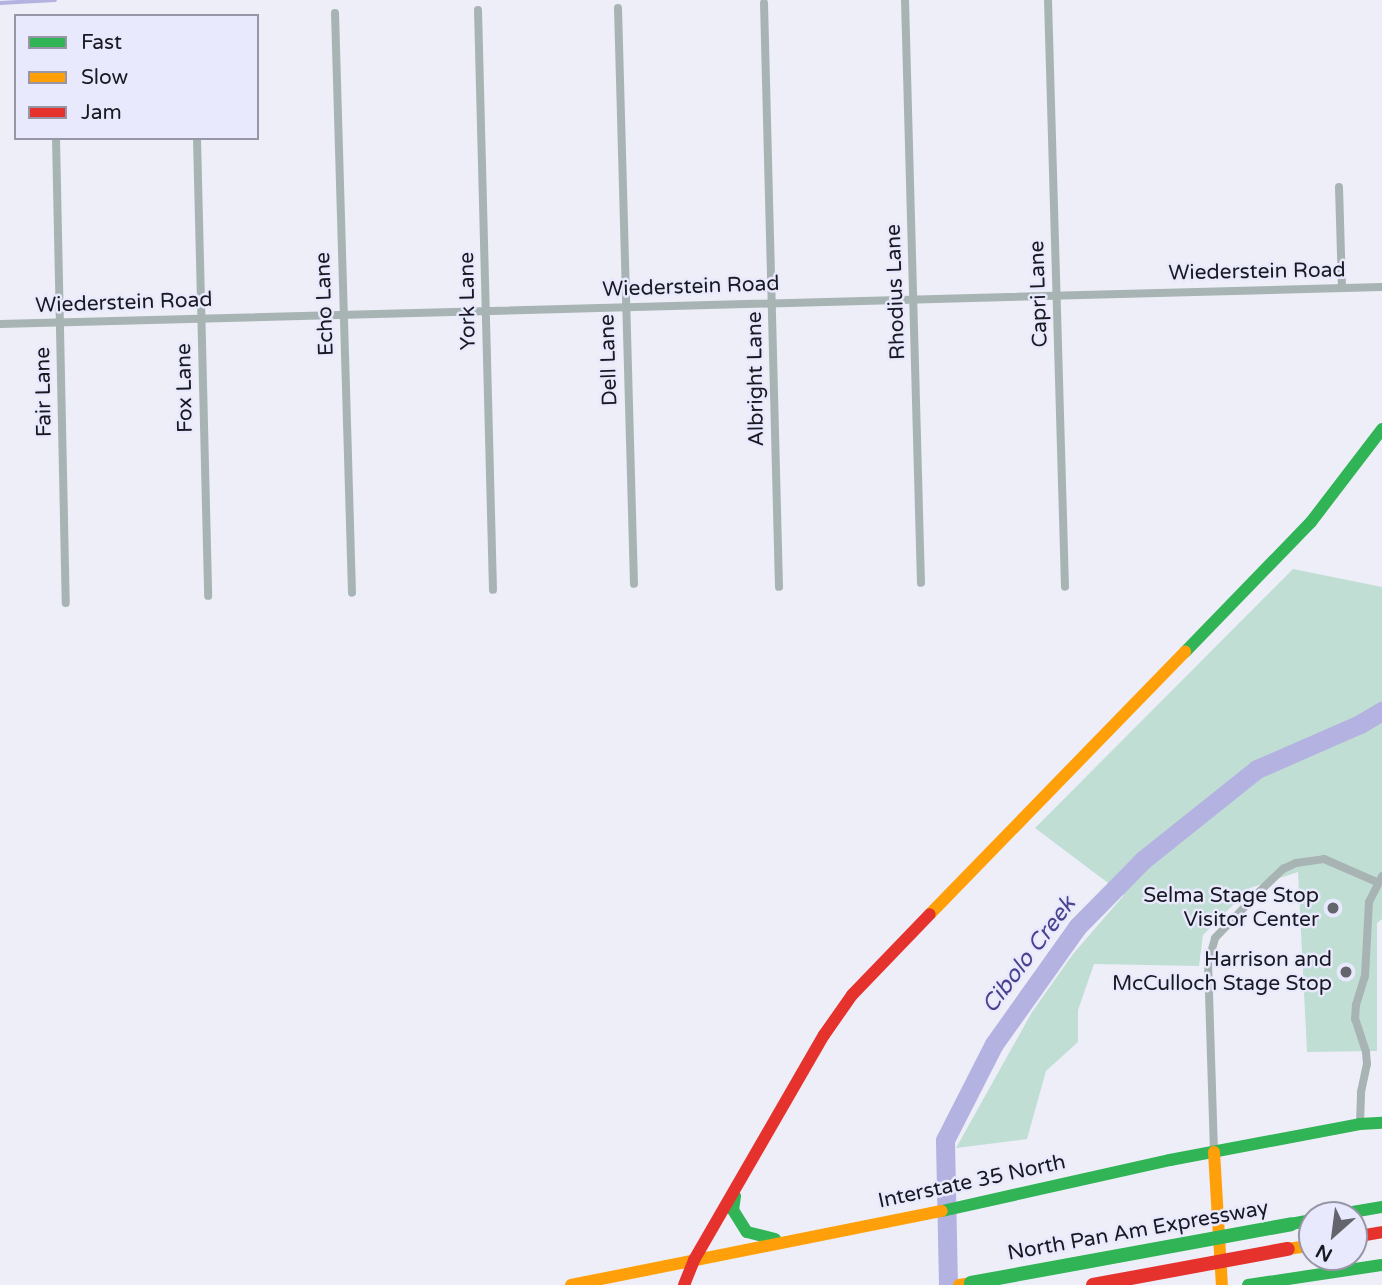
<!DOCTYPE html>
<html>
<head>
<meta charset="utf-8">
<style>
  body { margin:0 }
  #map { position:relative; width:1382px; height:1285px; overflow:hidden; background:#eeeef9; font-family:"Varela Round",sans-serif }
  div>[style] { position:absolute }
  .green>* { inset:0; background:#c0ded4 }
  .stream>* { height:3.5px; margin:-1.75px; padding:0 1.75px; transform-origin:1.75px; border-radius:1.75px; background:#b4b2e1 }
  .river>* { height:19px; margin:-9.5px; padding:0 9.5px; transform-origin:9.5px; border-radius:9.5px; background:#b4b2e1 }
  .street>* { height:8px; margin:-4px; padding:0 4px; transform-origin:4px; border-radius:4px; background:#a8b4b3 }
  .fast>* { height:12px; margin:-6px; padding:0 6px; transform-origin:6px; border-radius:6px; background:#30b455 }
  .slow>* { height:12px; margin:-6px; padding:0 6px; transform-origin:6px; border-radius:6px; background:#ff9f0a }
  .jam>* { height:12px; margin:-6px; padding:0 6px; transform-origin:6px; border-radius:6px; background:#e5322d }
  .fast-bridge>* { height:14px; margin:-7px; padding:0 7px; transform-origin:7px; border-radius:7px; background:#30b455 }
  .jam-bridge>* { height:14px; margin:-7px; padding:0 7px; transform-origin:7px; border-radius:7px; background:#e5322d }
  .dots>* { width:19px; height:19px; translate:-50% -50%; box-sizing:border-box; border:4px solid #e9e9fe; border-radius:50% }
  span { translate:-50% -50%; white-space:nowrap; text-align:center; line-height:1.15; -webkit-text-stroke:5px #e9e9fe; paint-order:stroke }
  .street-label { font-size:21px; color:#191922 }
  .poi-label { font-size:21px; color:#191922 }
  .right { translate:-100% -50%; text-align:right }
  .water-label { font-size:23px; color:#4b418d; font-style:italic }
  .legend { position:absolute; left:14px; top:14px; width:245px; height:126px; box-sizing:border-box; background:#e9e9fe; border:2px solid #9696a6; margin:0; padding:9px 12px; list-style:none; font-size:21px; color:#191922 }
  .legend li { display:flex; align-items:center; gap:14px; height:35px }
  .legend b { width:35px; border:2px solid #9696a6 }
  .north { position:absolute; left:1298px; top:1201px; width:70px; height:70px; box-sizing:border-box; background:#e9e9fe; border:2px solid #9696a6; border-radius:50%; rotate:208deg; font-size:19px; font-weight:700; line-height:28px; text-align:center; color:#191922 }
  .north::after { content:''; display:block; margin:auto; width:24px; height:32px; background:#64646d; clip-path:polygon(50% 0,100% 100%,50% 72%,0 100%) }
</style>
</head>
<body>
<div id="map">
  <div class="green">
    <div style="clip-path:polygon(1293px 569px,1382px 587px,1382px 919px,1377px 923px,1377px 1051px,1307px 1052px,1298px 872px,1250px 888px,1203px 935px,1199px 966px,1094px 964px,1078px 1010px,1078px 1042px,1046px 1071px,1027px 1139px,956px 1148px,1032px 1012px,1073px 954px,1124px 895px,1035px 828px)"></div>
  </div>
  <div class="stream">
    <div style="left:0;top:3px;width:55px;rotate:-3.1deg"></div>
  </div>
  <div class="river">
    <div style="left:948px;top:1285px;width:145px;rotate:-91.2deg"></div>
    <div style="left:945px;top:1140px;width:108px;rotate:-63deg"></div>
    <div style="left:994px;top:1044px;width:143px;rotate:-54.6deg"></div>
    <div style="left:1077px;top:927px;width:94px;rotate:-45.4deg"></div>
    <div style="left:1143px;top:860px;width:146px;rotate:-38.6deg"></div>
    <div style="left:1257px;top:769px;width:112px;rotate:-23.6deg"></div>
    <div style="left:1360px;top:724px;width:26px;rotate:-31deg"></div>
  </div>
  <div class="street">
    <div style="left:905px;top:0;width:583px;rotate:88.43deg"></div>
    <div style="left:1048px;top:0;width:587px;rotate:88.34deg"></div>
    <div style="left:764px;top:3px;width:584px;rotate:88.53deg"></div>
    <div style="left:618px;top:8px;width:576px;rotate:88.41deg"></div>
    <div style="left:478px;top:10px;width:580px;rotate:88.52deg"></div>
    <div style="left:335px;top:13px;width:580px;rotate:88.32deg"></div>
    <div style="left:56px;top:138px;width:465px;rotate:88.8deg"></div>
    <div style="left:197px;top:138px;width:458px;rotate:88.6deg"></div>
    <div style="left:1339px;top:187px;width:100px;rotate:88.3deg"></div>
    <div style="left:0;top:324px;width:1382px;rotate:-1.53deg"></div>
    <div style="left:1360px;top:1124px;width:32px;rotate:-88deg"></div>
    <div style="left:1361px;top:1092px;width:29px;rotate:-78deg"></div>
    <div style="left:1367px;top:1064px;width:12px;rotate:-95deg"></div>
    <div style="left:1366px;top:1052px;width:35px;rotate:-108deg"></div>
    <div style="left:1355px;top:1019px;width:14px;rotate:-86deg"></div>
    <div style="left:1356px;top:1005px;width:30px;rotate:-73deg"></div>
    <div style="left:1365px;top:976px;width:74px;rotate:-86.9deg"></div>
    <div style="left:1369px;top:902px;width:29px;rotate:-63deg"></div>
    <div style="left:1214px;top:1152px;width:189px;rotate:-91.8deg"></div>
    <div style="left:1208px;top:963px;width:26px;rotate:-74deg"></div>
    <div style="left:1215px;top:938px;width:65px;rotate:-46.2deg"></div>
    <div style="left:1260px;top:891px;width:32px;rotate:-44deg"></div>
    <div style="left:1283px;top:869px;width:14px;rotate:-25deg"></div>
    <div style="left:1296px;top:863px;width:28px;rotate:-8deg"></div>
    <div style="left:1324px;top:859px;width:58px;rotate:23.5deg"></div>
  </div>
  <div class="fast">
    <div style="left:1185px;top:652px;width:181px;rotate:-45.9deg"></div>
    <div style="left:1311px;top:522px;width:117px;rotate:-52.6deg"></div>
    <div style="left:735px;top:1196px;width:14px;rotate:98deg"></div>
    <div style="left:733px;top:1210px;width:26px;rotate:58deg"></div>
    <div style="left:747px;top:1232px;width:29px;rotate:14deg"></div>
    <div style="left:942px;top:1211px;width:234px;rotate:-12.6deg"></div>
    <div style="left:1170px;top:1160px;width:193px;rotate:-10.7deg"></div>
    <div style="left:1360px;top:1124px;width:22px;rotate:-3deg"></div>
    <div style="left:1335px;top:1215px;width:48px;rotate:-9.7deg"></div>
    <div style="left:1291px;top:1224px;width:21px;rotate:-11deg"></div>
    <div style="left:1248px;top:1285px;width:135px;rotate:-8.5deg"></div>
  </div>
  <div class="slow">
    <div style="left:930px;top:914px;width:366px;rotate:-45.8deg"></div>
    <div style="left:1214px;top:1152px;width:133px;rotate:86.6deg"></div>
    <div style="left:1288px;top:1249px;width:24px;rotate:-9deg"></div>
    <div style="left:571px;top:1285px;width:378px;rotate:-11.3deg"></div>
    <div style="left:959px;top:1285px;width:12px;rotate:-9deg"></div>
  </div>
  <div class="jam">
    <div style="left:1354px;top:1237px;width:28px;rotate:-10deg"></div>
    <div style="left:684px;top:1285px;width:27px;rotate:-68deg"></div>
    <div style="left:694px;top:1260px;width:260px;rotate:-60deg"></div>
    <div style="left:824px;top:1035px;width:49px;rotate:-55deg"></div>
    <div style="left:852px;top:995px;width:112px;rotate:-46.1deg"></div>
  </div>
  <div class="fast-bridge">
    <div style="left:971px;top:1283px;width:325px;rotate:-10.4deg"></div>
  </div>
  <div class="jam-bridge">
    <div style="left:1093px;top:1285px;width:198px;rotate:-10.5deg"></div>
  </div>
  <div class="dots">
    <div style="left:1333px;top:908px;background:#64646d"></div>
    <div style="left:1346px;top:972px;background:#64646d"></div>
  </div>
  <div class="street-label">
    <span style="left:1257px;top:272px;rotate:-1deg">Wiederstein Road</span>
    <span style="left:691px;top:287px;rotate:-2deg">Wiederstein Road</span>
    <span style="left:896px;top:292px;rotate:-92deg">Rhodius Lane</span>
    <span style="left:1039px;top:294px;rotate:-92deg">Capri Lane</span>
    <span style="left:468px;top:301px;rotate:-91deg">York Lane</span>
    <span style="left:124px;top:303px;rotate:-2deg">Wiederstein Road</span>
    <span style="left:325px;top:304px;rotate:-92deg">Echo Lane</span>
    <span style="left:609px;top:360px;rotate:-92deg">Dell Lane</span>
    <span style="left:756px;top:379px;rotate:-91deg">Albright Lane</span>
    <span style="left:185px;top:388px;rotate:-91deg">Fox Lane</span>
    <span style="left:44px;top:392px;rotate:-91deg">Fair Lane</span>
    <span style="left:972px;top:1182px;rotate:-12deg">Interstate 35 North</span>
    <span style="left:1138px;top:1231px;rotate:-10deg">North Pan Am Expressway</span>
  </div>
  <div class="poi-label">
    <span class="right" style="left:1319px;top:908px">Selma Stage Stop<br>Visitor Center</span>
    <span class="right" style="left:1332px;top:972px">Harrison and<br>McCulloch Stage Stop</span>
  </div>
  <div class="water-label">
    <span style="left:1029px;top:955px;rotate:-53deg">Cibolo Creek</span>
  </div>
  <ul class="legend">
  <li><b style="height:9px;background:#30b455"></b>Fast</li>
  <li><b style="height:9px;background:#ff9f0a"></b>Slow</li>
  <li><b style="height:9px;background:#e5322d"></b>Jam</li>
  </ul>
  <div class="north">N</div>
</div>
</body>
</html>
